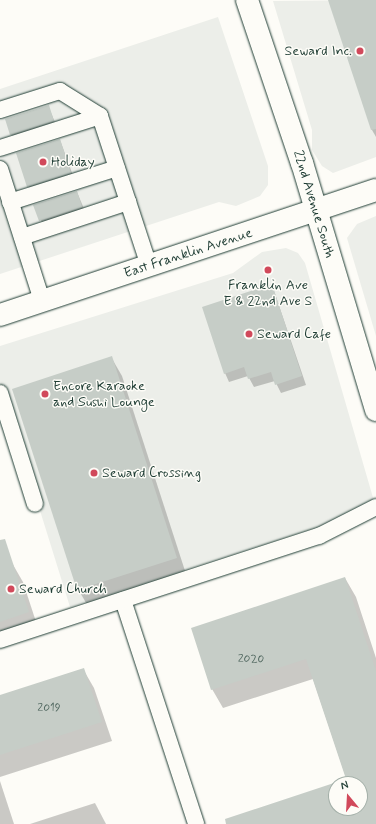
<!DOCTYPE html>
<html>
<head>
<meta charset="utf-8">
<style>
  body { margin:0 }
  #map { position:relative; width:376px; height:824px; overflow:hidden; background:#fdfcf7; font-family:Mynerve,sans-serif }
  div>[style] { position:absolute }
  .built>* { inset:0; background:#eceee9 }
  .shadow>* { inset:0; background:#0003 }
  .building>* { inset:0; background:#c6cdc7 }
  .roads { filter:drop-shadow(0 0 1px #1f3d34) drop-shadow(0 0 1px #1f3d34) }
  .service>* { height:16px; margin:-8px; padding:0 8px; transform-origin:8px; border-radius:8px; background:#fdfcf7 }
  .minor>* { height:22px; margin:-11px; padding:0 11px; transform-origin:11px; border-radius:11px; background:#fdfcf7 }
  .tertiary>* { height:22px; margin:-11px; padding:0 11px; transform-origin:11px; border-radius:11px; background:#fdfcf7 }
  .dots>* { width:11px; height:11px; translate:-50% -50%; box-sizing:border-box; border:2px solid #fdfcf7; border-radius:50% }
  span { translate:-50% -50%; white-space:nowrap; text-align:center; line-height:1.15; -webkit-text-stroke:3px #fdfcf7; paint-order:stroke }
  .number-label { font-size:12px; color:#496159 }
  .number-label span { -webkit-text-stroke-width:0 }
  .poi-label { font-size:14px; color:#1f3d34 }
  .right { translate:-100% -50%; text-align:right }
  .left { translate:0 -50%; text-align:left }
  .street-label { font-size:14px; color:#1f3d34 }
  .north { position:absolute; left:328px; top:776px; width:40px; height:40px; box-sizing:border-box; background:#fdfcf7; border:1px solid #a4b0a9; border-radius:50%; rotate:342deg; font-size:11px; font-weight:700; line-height:16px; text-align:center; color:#1f3d34 }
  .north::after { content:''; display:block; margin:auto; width:14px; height:18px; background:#d1495b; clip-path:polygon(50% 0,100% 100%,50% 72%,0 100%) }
</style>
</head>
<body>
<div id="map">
  <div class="built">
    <div style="clip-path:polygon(376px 0,376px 157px,333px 173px,322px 166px,312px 150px,312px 130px,273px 1px)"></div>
    <div style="clip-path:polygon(218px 17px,268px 166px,268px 185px,260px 196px,236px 206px,219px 202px,0 274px,0 89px)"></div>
    <div style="clip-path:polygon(376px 216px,376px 336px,347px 238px,357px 224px)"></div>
    <div style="clip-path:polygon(286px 248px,298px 253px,305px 263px,376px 508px,70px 607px,0 382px,0 346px,233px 273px,262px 252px)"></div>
  </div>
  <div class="shadow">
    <div style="clip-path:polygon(329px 0,376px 0,376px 137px,372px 130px)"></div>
    <div style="clip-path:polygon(48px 106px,58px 129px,16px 143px,11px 134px)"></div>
    <div style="clip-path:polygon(60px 140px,75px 181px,33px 195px,28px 186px)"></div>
    <div style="clip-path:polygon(77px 192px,87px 216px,45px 229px,34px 205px)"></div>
    <div style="clip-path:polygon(272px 285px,306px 385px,281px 393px,275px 381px,254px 387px,248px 376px,229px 382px,225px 373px)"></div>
    <div style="clip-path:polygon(111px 357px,122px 376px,187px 577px,89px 608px,78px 589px)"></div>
    <div style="clip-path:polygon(12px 563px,23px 582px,39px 631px,0 644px,0 567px)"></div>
    <div style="clip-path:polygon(evenodd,345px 578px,356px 597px,376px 658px,376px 824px,274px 824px,268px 806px,347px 780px,313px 679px,223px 708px,212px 689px,345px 578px,336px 784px,360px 784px,360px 808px,336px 808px,336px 784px)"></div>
    <div style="clip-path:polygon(83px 669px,94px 688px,112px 741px,0 777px,0 696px)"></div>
    <div style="clip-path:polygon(0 781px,14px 824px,0 824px)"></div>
    <div style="clip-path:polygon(95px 803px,106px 824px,30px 824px)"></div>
  </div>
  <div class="building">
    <div style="clip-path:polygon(328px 0,376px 0,376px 129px,371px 130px)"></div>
    <div style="clip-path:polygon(49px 105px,54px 121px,10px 135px,5px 119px)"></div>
    <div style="clip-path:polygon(60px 139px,71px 173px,27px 187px,16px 153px)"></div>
    <div style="clip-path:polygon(77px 191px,82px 207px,39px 221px,33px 205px)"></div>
    <div style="clip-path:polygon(272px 284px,302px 376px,275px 385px,271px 372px,248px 379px,244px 367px,224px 374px,202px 307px)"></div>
    <div style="clip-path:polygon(112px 356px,177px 558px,77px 590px,12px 389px)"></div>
    <div style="clip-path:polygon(5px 539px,29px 612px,0 622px,0 540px)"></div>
    <div style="clip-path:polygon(evenodd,345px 577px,376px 671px,376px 824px,226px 824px,225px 819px,346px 779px,306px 659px,211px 690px,191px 628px,345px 577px,336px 784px,360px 784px,360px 808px,336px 808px,336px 784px)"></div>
    <div style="clip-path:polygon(84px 668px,102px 722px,0 755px,0 695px)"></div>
  </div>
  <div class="roads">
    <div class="service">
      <div style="left:0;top:110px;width:63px;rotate:-17.6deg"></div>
      <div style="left:60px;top:91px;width:47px;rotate:32deg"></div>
      <div style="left:100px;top:116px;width:158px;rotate:71.9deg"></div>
      <div style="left:0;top:148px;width:105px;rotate:-17.7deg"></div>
      <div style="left:0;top:169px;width:139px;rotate:72.3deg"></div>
      <div style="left:10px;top:202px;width:112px;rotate:-17.6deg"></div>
      <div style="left:22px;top:237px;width:112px;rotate:-18.3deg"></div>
      <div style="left:0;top:393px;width:116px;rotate:72.5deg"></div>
      <div style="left:123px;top:600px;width:236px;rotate:71.9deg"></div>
      <div style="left:0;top:640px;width:336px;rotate:-18.1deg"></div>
      <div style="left:319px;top:536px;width:64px;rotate:-27deg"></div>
    </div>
    <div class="minor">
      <div style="left:247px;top:0;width:172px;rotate:71.4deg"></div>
      <div style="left:302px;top:163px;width:258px;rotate:73.3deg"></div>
    </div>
    <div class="tertiary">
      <div style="left:0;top:315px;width:396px;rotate:-18.4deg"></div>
    </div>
  </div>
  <div class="dots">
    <div style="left:360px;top:51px;background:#d1495b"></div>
    <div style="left:43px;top:162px;background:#d1495b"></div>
    <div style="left:268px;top:270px;background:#d1495b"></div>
    <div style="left:249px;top:334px;background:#d1495b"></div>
    <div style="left:45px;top:394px;background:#d1495b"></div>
    <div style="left:94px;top:473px;background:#d1495b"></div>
    <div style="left:11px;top:589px;background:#d1495b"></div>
  </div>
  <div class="number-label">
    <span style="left:251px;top:660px">2020</span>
    <span style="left:49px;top:709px">2019</span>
  </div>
  <div class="poi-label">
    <span class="right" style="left:352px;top:51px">Seward Inc.</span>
    <span class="left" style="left:51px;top:162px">Holiday</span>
    <span style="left:268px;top:293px">Franklin Ave<br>E &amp; 22nd Ave S</span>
    <span class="left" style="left:257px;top:334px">Seward Cafe</span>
    <span class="left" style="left:53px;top:394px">Encore Karaoke<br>and Sushi Lounge</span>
    <span class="left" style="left:102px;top:473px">Seward Crossing</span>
    <span class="left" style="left:19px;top:589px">Seward Church</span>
  </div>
  <div class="street-label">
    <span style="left:314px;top:204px;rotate:73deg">22nd Avenue South</span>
    <span style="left:188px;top:253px;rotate:-18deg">East Franklin Avenue</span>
  </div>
  <div class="north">N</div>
</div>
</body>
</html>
